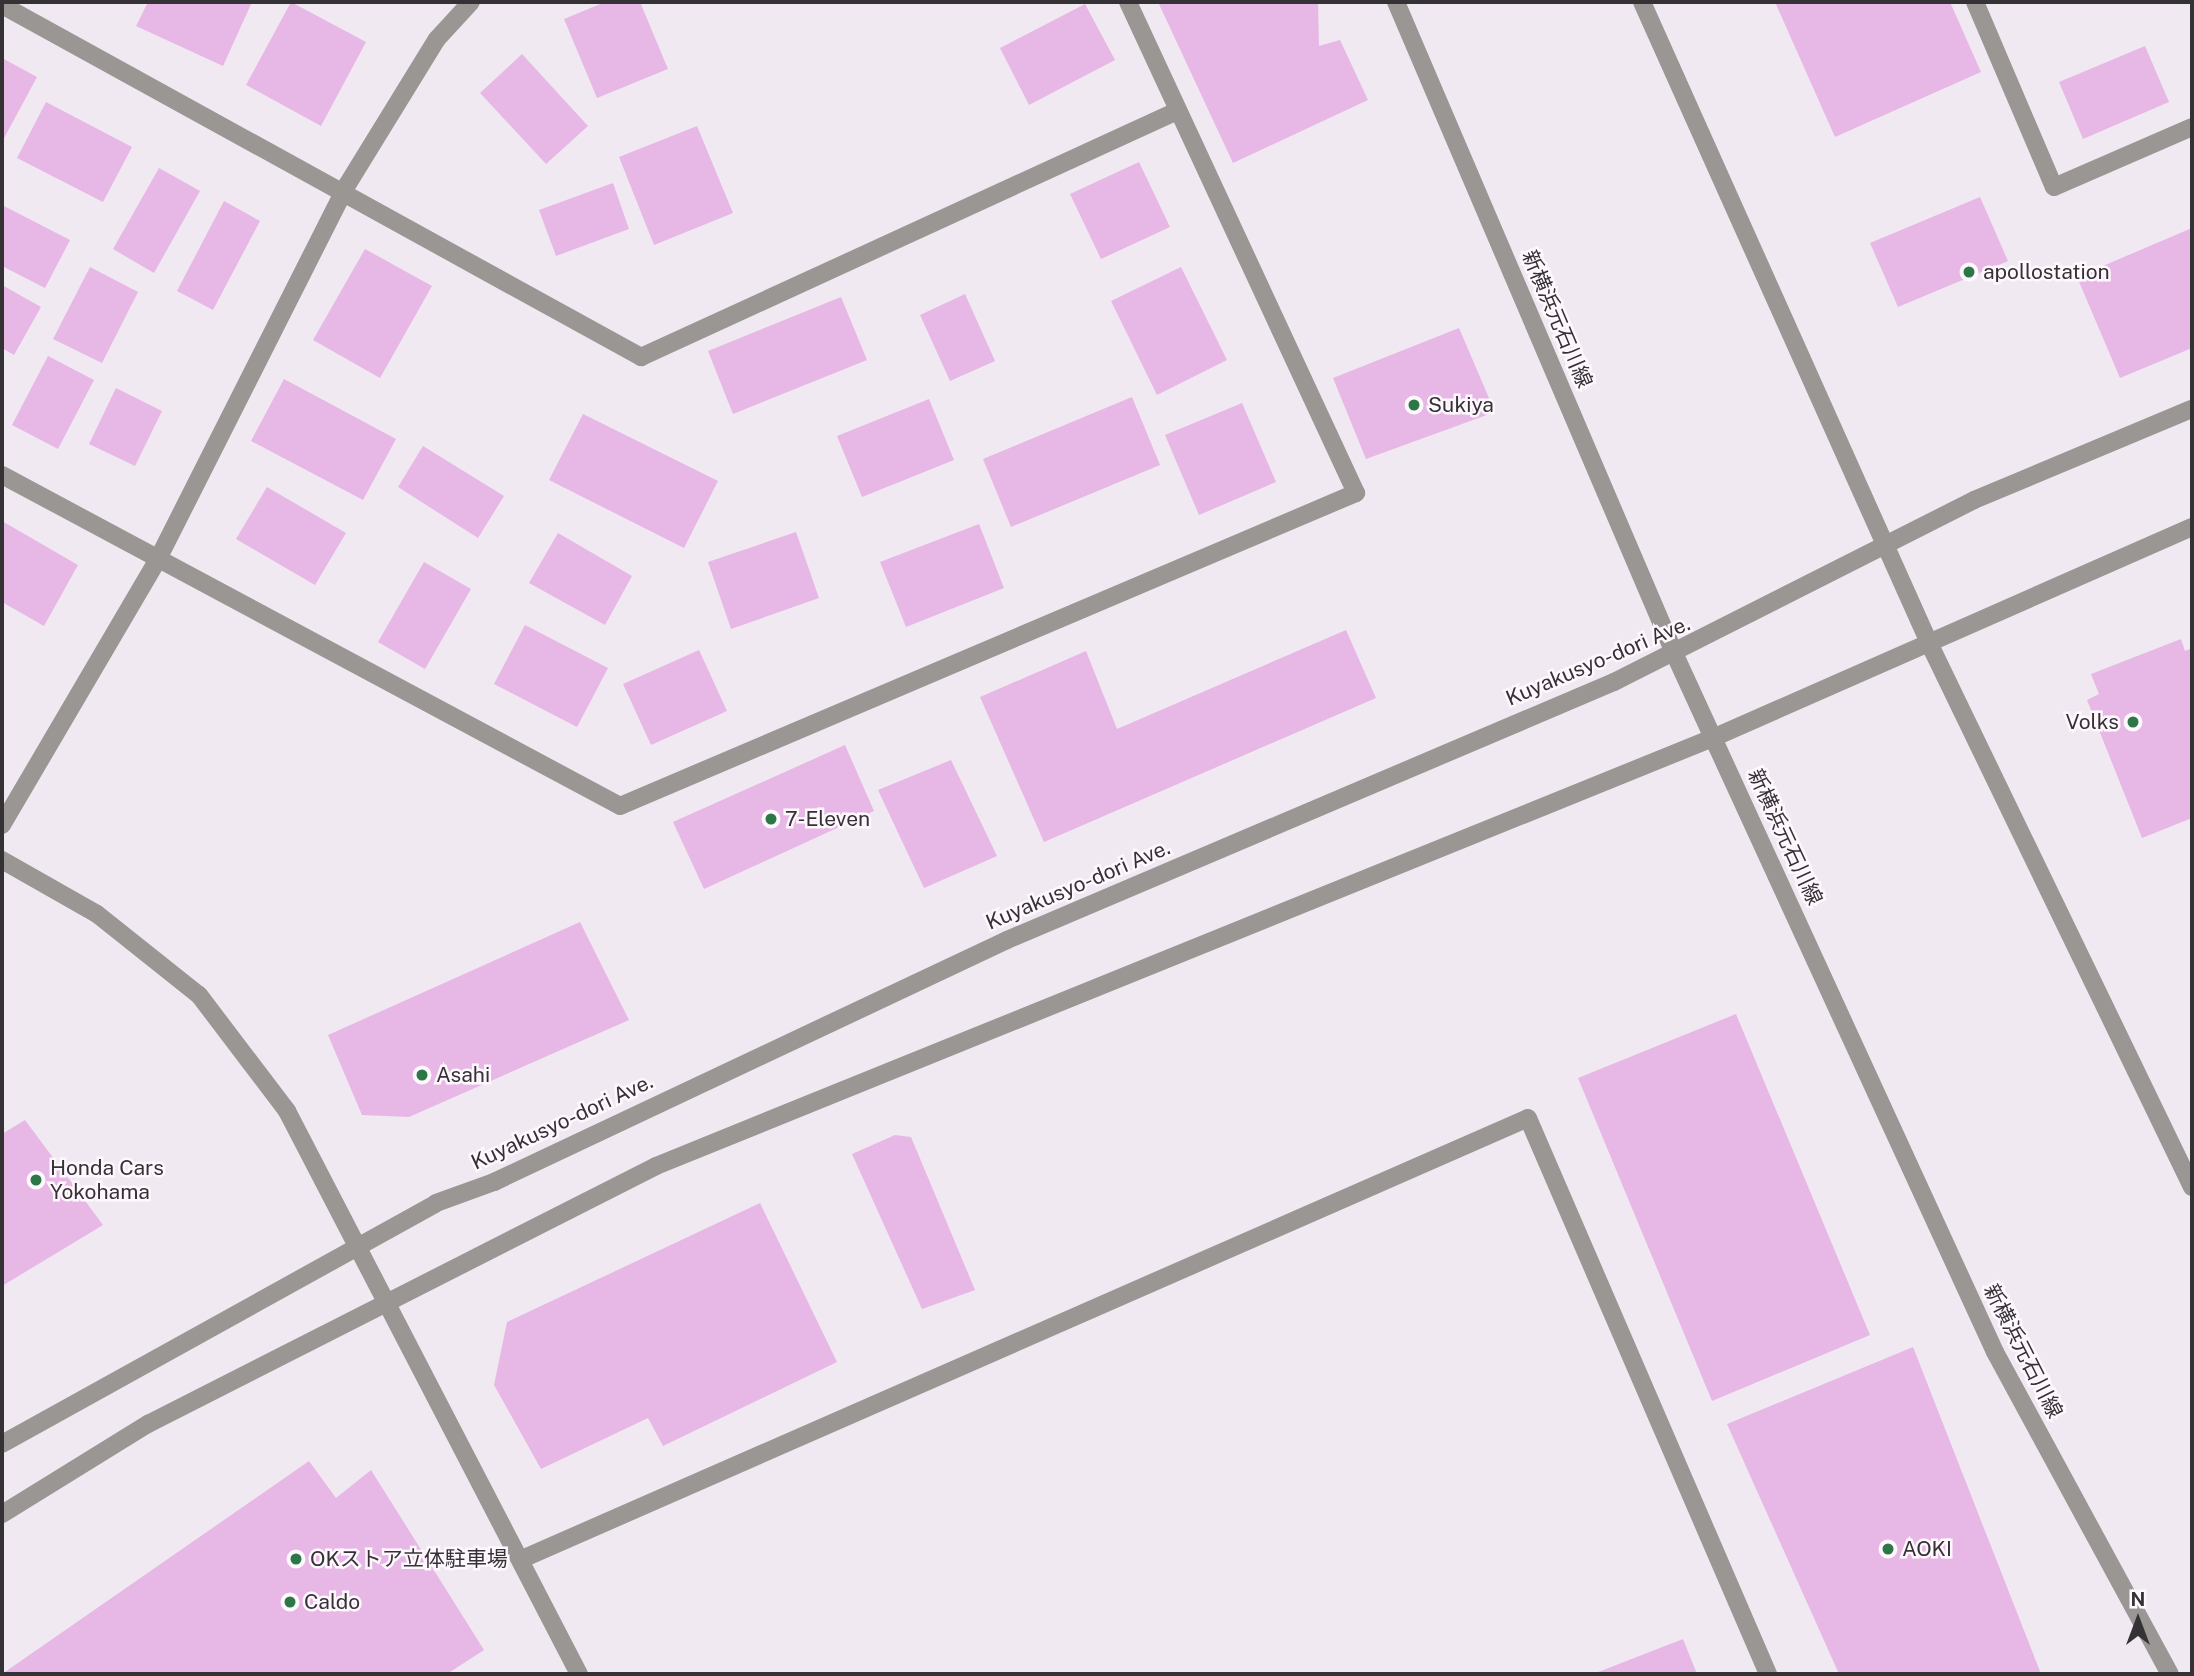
<!DOCTYPE html>
<html>
<head>
<meta charset="utf-8">
<style>
  body { margin:0 }
  #map { position:relative; width:2194px; height:1676px; overflow:hidden; background:#f1e9f1; font-family:"Public Sans","Noto Sans JP",sans-serif }
  div>[style] { position:absolute }
  .building>* { inset:0; background:#e7b7e6 }
  .minor>* { height:18px; margin:-9px; padding:0 9px; transform-origin:9px; border-radius:9px; background:#999693 }
  .tertiary>* { height:18px; margin:-9px; padding:0 9px; transform-origin:9px; border-radius:9px; background:#999693 }
  .dots>* { width:19px; height:19px; translate:-50% -50%; box-sizing:border-box; border:4px solid #fff7fe; border-radius:50% }
  span { translate:-50% -50%; white-space:nowrap; text-align:center; line-height:1.15; -webkit-text-stroke:5px #fff7fe; paint-order:stroke }
  .poi-label { font-size:21px; color:#353235 }
  .left { translate:0 -50%; text-align:left }
  .right { translate:-100% -50%; text-align:right }
  .street-label { font-size:21px; color:#353235 }
  .frame { position:absolute; inset:0; border:4px solid #353235; pointer-events:none }
  .north { position:absolute; left:2103px; top:1585px; width:70px; height:70px; -webkit-text-stroke:5px #fff7fe; paint-order:stroke; rotate:0deg; font-size:19px; font-weight:700; line-height:28px; text-align:center; color:#353235 }
  .north::after { content:''; display:block; margin:auto; width:24px; height:32px; background:#353235; clip-path:polygon(50% 0,100% 100%,50% 72%,0 100%) }
</style>
</head>
<body>
<div id="map">
  <div class="building">
    <div style="clip-path:polygon(148px 2px,252px 2px,223px 66px,136px 26px)"></div>
    <div style="clip-path:polygon(291px 2px,366px 42px,321px 126px,246px 85px)"></div>
    <div style="clip-path:polygon(605px 2px,640px 2px,668px 69px,597px 98px,564px 19px)"></div>
    <div style="clip-path:polygon(1158px 2px,1318px 2px,1319px 46px,1340px 40px,1368px 100px,1233px 163px)"></div>
    <div style="clip-path:polygon(1775px 2px,1950px 2px,1981px 72px,1835px 137px)"></div>
    <div style="clip-path:polygon(1085px 4px,1115px 60px,1029px 105px,1000px 48px)"></div>
    <div style="clip-path:polygon(2145px 46px,2169px 102px,2083px 139px,2059px 82px)"></div>
    <div style="clip-path:polygon(522px 54px,588px 126px,546px 164px,480px 93px)"></div>
    <div style="clip-path:polygon(2px 58px,37px 77px,2px 142px)"></div>
    <div style="clip-path:polygon(46px 102px,132px 147px,103px 202px,17px 158px)"></div>
    <div style="clip-path:polygon(697px 126px,733px 213px,654px 245px,619px 157px)"></div>
    <div style="clip-path:polygon(1139px 162px,1170px 227px,1101px 259px,1070px 194px)"></div>
    <div style="clip-path:polygon(159px 168px,200px 191px,154px 273px,113px 249px)"></div>
    <div style="clip-path:polygon(613px 183px,629px 229px,556px 256px,539px 210px)"></div>
    <div style="clip-path:polygon(1980px 197px,2008px 261px,1898px 307px,1870px 243px)"></div>
    <div style="clip-path:polygon(224px 201px,260px 221px,213px 310px,177px 291px)"></div>
    <div style="clip-path:polygon(2px 205px,70px 240px,45px 288px,2px 266px)"></div>
    <div style="clip-path:polygon(2192px 228px,2192px 348px,2120px 378px,2077px 277px)"></div>
    <div style="clip-path:polygon(365px 249px,432px 286px,380px 378px,313px 340px)"></div>
    <div style="clip-path:polygon(90px 267px,138px 292px,102px 363px,53px 339px)"></div>
    <div style="clip-path:polygon(1181px 267px,1227px 360px,1157px 395px,1111px 301px)"></div>
    <div style="clip-path:polygon(2px 285px,41px 307px,14px 355px,2px 348px)"></div>
    <div style="clip-path:polygon(965px 294px,995px 361px,950px 381px,920px 315px)"></div>
    <div style="clip-path:polygon(841px 297px,867px 360px,733px 414px,708px 351px)"></div>
    <div style="clip-path:polygon(1459px 328px,1495px 412px,1366px 459px,1333px 378px)"></div>
    <div style="clip-path:polygon(48px 356px,94px 380px,58px 449px,12px 425px)"></div>
    <div style="clip-path:polygon(284px 379px,396px 439px,363px 500px,251px 441px)"></div>
    <div style="clip-path:polygon(116px 388px,162px 411px,135px 466px,89px 444px)"></div>
    <div style="clip-path:polygon(1132px 397px,1160px 465px,1011px 527px,983px 459px)"></div>
    <div style="clip-path:polygon(929px 399px,954px 460px,862px 497px,837px 436px)"></div>
    <div style="clip-path:polygon(1242px 403px,1276px 482px,1199px 515px,1165px 435px)"></div>
    <div style="clip-path:polygon(583px 414px,718px 481px,684px 548px,549px 480px)"></div>
    <div style="clip-path:polygon(423px 446px,504px 496px,478px 538px,398px 487px)"></div>
    <div style="clip-path:polygon(267px 487px,346px 533px,315px 585px,236px 539px)"></div>
    <div style="clip-path:polygon(2px 521px,78px 565px,44px 626px,2px 602px)"></div>
    <div style="clip-path:polygon(979px 524px,1004px 588px,906px 627px,880px 562px)"></div>
    <div style="clip-path:polygon(796px 532px,819px 598px,731px 629px,708px 562px)"></div>
    <div style="clip-path:polygon(558px 533px,632px 576px,605px 625px,529px 583px)"></div>
    <div style="clip-path:polygon(424px 562px,471px 589px,425px 669px,378px 642px)"></div>
    <div style="clip-path:polygon(525px 625px,608px 668px,577px 727px,494px 684px)"></div>
    <div style="clip-path:polygon(1346px 630px,1376px 698px,1044px 842px,980px 697px,1086px 651px,1117px 729px)"></div>
    <div style="clip-path:polygon(2181px 639px,2185px 651px,2192px 648px,2192px 818px,2142px 838px,2087px 700px,2099px 694px,2091px 674px)"></div>
    <div style="clip-path:polygon(699px 650px,727px 711px,651px 745px,623px 684px)"></div>
    <div style="clip-path:polygon(845px 745px,874px 811px,704px 889px,673px 822px)"></div>
    <div style="clip-path:polygon(951px 760px,997px 856px,924px 888px,878px 790px)"></div>
    <div style="clip-path:polygon(580px 922px,629px 1020px,409px 1117px,362px 1115px,328px 1035px)"></div>
    <div style="clip-path:polygon(1736px 1014px,1870px 1335px,1712px 1401px,1578px 1078px)"></div>
    <div style="clip-path:polygon(25px 1120px,103px 1225px,2px 1286px,2px 1134px)"></div>
    <div style="clip-path:polygon(895px 1135px,911px 1137px,975px 1290px,922px 1309px,852px 1154px)"></div>
    <div style="clip-path:polygon(760px 1203px,837px 1362px,663px 1446px,648px 1418px,541px 1469px,494px 1385px,507px 1322px)"></div>
    <div style="clip-path:polygon(1913px 1347px,2041px 1674px,1839px 1674px,1727px 1424px)"></div>
    <div style="clip-path:polygon(309px 1461px,336px 1498px,371px 1470px,484px 1650px,447px 1674px,2px 1674px)"></div>
    <div style="clip-path:polygon(1683px 1639px,1697px 1674px,1593px 1674px)"></div>
  </div>
  <div class="minor">
    <div style="left:1975px;top:2px;width:201px;rotate:66.9deg"></div>
    <div style="left:2054px;top:187px;width:150px;rotate:-23.5deg"></div>
    <div style="left:2px;top:5px;width:730px;rotate:28.85deg"></div>
    <div style="left:641px;top:357px;width:588px;rotate:-24.65deg"></div>
    <div style="left:2px;top:475px;width:701px;rotate:28.17deg"></div>
    <div style="left:620px;top:806px;width:800px;rotate:-23.04deg"></div>
    <div style="left:1356px;top:493px;width:541px;rotate:-114.91deg"></div>
    <div style="left:2px;top:825px;width:306px;rotate:-59.6deg"></div>
    <div style="left:157px;top:561px;width:415px;rotate:-63.2deg"></div>
    <div style="left:344px;top:190px;width:177px;rotate:-58.4deg"></div>
    <div style="left:437px;top:39px;width:50px;rotate:-47.4deg"></div>
    <div style="left:522px;top:1559px;width:1098px;rotate:-23.67deg"></div>
    <div style="left:1528px;top:1118px;width:606px;rotate:66.65deg"></div>
  </div>
  <div class="tertiary">
    <div style="left:1396px;top:2px;width:710px;rotate:66.86deg"></div>
    <div style="left:1675px;top:655px;width:767px;rotate:65.34deg"></div>
    <div style="left:1995px;top:1352px;width:366px;rotate:61.5deg"></div>
    <div style="left:1642px;top:2px;width:705px;rotate:65.87deg"></div>
    <div style="left:1930px;top:645px;width:602px;rotate:64.2deg"></div>
    <div style="left:2px;top:860px;width:109px;rotate:29.6deg"></div>
    <div style="left:97px;top:914px;width:130px;rotate:38.5deg"></div>
    <div style="left:199px;top:995px;width:146px;rotate:52.8deg"></div>
    <div style="left:287px;top:1111px;width:634px;rotate:62.59deg"></div>
    <div style="left:2px;top:1444px;width:496px;rotate:-29deg"></div>
    <div style="left:436px;top:1203px;width:62px;rotate:-19.9deg"></div>
    <div style="left:494px;top:1182px;width:567px;rotate:-25.25deg"></div>
    <div style="left:1007px;top:940px;width:660px;rotate:-23.03deg"></div>
    <div style="left:1614px;top:682px;width:403px;rotate:-26.8deg"></div>
    <div style="left:1974px;top:500px;width:236px;rotate:-22.7deg"></div>
    <div style="left:2px;top:1514px;width:172px;rotate:-31.7deg"></div>
    <div style="left:148px;top:1424px;width:570px;rotate:-26.92deg"></div>
    <div style="left:656px;top:1166px;width:1143px;rotate:-22.05deg"></div>
    <div style="left:1715px;top:737px;width:521px;rotate:-23.76deg"></div>
  </div>
  <div class="dots">
    <div style="left:1969px;top:272px;background:#2b7745"></div>
    <div style="left:1414px;top:405px;background:#2b7745"></div>
    <div style="left:2133px;top:722px;background:#2b7745"></div>
    <div style="left:771px;top:819px;background:#2b7745"></div>
    <div style="left:422px;top:1075px;background:#2b7745"></div>
    <div style="left:36px;top:1180px;background:#2b7745"></div>
    <div style="left:1888px;top:1549px;background:#2b7745"></div>
    <div style="left:296px;top:1559px;background:#2b7745"></div>
    <div style="left:290px;top:1602px;background:#2b7745"></div>
  </div>
  <div class="poi-label">
    <span class="left" style="left:1983px;top:272px">apollostation</span>
    <span class="left" style="left:1428px;top:405px">Sukiya</span>
    <span class="right" style="left:2119px;top:722px">Volks</span>
    <span class="left" style="left:785px;top:819px">7-Eleven</span>
    <span class="left" style="left:436px;top:1075px">Asahi</span>
    <span class="left" style="left:50px;top:1180px">Honda Cars<br>Yokohama</span>
    <span class="left" style="left:1902px;top:1549px">AOKI</span>
    <span class="left" style="left:310px;top:1559px">OKストア立体駐車場</span>
    <span class="left" style="left:304px;top:1602px">Caldo</span>
  </div>
  <div class="street-label">
    <span style="left:1557px;top:319px;rotate:67deg">新横浜元石川線</span>
    <span style="left:1598px;top:661px;rotate:-23deg">Kuyakusyo-dori Ave.</span>
    <span style="left:1785px;top:837px;rotate:65deg">新横浜元石川線</span>
    <span style="left:1078px;top:885px;rotate:-23deg">Kuyakusyo-dori Ave.</span>
    <span style="left:562px;top:1122px;rotate:-25deg">Kuyakusyo-dori Ave.</span>
    <span style="left:2023px;top:1351px;rotate:63deg">新横浜元石川線</span>
  </div>
  <div class="frame"></div>
  <div class="north">N</div>
</div>
</body>
</html>
